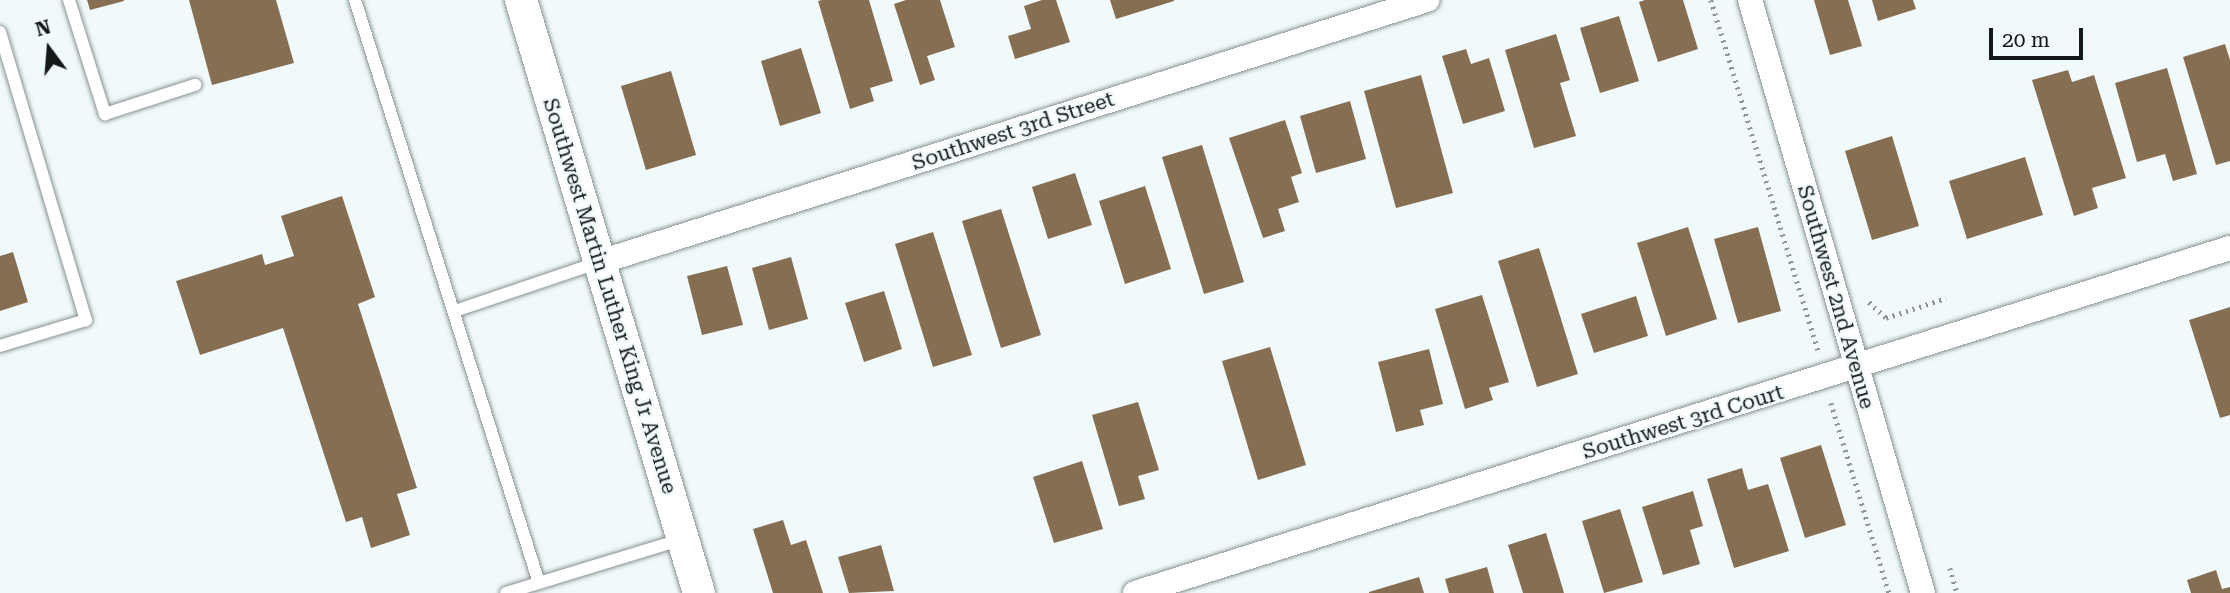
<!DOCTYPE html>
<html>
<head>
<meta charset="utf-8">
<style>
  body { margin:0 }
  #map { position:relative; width:2230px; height:593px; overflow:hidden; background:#f1fafb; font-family:"Roboto Serif",serif }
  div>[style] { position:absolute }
  .building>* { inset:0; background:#866e52 }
  .path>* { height:4.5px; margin-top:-2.25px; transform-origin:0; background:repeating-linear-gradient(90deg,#8d9495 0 2px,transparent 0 7px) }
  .roads { filter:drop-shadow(0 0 2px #889192) drop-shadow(0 0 2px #889192) }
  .service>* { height:12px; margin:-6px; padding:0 6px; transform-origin:6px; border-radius:6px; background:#fff }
  .minor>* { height:24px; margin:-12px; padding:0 12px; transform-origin:12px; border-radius:12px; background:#fff }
  .tertiary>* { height:32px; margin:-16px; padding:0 16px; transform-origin:16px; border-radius:16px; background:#fff }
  span { translate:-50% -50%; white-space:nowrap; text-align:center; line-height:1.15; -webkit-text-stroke:5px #f1fafb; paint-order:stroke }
  .street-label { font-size:21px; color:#151819 }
  .north { position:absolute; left:14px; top:14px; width:70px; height:70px; -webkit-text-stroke:5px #f1fafb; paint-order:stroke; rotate:344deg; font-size:19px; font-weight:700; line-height:28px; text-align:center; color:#151819 }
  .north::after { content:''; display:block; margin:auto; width:24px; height:32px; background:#151819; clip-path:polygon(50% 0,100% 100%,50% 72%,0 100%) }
  .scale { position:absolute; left:1989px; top:28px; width:94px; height:32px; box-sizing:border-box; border:4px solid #151819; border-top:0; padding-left:9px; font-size:21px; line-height:24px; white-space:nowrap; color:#151819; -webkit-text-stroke:5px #f1fafb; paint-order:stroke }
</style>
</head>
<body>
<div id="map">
  <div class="building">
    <div style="clip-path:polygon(87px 0,124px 0,124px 1px,90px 10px)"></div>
    <div style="clip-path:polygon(189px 0,276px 0,294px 63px,212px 85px)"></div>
    <div style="clip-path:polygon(822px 0,869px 0,893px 81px,870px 88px,874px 101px,850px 109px,818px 1px)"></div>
    <div style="clip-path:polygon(906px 0,940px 0,955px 47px,927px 56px,935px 80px,920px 85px,894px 4px)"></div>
    <div style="clip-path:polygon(1042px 0,1056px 0,1070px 42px,1015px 59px,1008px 36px,1031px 29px,1024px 6px)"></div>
    <div style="clip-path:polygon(1110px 0,1174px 0,1174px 1px,1116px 19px)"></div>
    <div style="clip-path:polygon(1645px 0,1683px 0,1698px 49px,1658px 62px,1639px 2px)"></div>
    <div style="clip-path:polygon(1814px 0,1848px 0,1862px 46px,1830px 55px)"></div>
    <div style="clip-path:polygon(1872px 0,1913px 0,1916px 9px,1878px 21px)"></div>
    <div style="clip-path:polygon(1619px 16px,1639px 81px,1600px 93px,1580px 28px)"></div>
    <div style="clip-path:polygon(1556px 34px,1570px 80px,1560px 83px,1576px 136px,1534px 148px,1505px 50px)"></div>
    <div style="clip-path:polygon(2225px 44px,2230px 60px,2230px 161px,2216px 165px,2183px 57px)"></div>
    <div style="clip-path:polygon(801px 48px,821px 113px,780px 126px,761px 61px)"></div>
    <div style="clip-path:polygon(1466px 49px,1471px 64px,1489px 58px,1505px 111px,1463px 124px,1442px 56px)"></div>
    <div style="clip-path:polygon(2167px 68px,2197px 174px,2173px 181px,2165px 154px,2137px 162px,2115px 83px)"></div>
    <div style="clip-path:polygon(2068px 70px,2072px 82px,2094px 75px,2126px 178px,2092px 188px,2098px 208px,2074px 216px,2032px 80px)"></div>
    <div style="clip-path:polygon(671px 71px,696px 155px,646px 170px,621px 86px)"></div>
    <div style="clip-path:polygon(1421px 75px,1453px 193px,1396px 208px,1364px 91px)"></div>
    <div style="clip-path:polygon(1350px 101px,1366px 159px,1316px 173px,1300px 116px)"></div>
    <div style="clip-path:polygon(1285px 120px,1302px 173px,1291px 177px,1299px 202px,1278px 209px,1285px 231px,1263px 238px,1229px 138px)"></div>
    <div style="clip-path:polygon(1892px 136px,1919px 226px,1872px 240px,1845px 151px)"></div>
    <div style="clip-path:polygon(1202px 145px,1244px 282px,1204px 294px,1162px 157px)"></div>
    <div style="clip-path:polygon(2025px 157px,2043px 215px,1967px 239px,1949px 181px)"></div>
    <div style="clip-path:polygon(1075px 173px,1092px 225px,1048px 239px,1032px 187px)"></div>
    <div style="clip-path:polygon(1145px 186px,1171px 269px,1125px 284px,1099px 201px)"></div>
    <div style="clip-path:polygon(342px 196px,375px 297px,358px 304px,417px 488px,397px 494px,410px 535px,371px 548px,362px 517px,346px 522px,283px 328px,200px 355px,176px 281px,262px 254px,265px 265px,294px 256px,281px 216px)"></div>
    <div style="clip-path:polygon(1001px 209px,1041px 335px,1001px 348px,962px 221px)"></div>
    <div style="clip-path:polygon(1688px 227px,1717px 319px,1666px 336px,1637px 243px)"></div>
    <div style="clip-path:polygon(1758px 227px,1781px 311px,1738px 323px,1714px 239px)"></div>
    <div style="clip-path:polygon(933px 232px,972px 355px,933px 367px,895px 244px)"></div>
    <div style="clip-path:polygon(1539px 248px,1578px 374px,1537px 387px,1498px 261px)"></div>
    <div style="clip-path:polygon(13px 252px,28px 302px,0 311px,0 256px)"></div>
    <div style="clip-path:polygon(791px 257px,808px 319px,769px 330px,752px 268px)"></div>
    <div style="clip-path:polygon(727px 266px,743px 325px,702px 335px,687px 276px)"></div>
    <div style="clip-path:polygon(884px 291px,902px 349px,864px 362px,845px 303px)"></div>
    <div style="clip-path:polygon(1482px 295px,1509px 382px,1489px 388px,1493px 400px,1465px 409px,1435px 309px)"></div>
    <div style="clip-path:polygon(1636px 296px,1648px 336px,1594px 353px,1581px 314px)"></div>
    <div style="clip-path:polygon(2230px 307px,2230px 415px,2220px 418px,2189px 320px)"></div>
    <div style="clip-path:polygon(1270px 347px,1306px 465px,1258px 480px,1222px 361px)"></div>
    <div style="clip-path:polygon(1429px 349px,1443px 404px,1420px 410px,1424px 425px,1396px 432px,1378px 362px)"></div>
    <div style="clip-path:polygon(1138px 402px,1159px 470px,1138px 476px,1145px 499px,1119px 506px,1092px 415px)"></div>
    <div style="clip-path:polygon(1821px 445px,1846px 525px,1805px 538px,1780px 458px)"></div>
    <div style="clip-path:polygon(1082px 461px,1103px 529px,1054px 543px,1033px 477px)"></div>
    <div style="clip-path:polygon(1742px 468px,1748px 490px,1768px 484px,1789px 551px,1734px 568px,1707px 479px)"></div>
    <div style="clip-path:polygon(1693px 491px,1703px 526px,1690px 530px,1700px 564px,1663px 575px,1642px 507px)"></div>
    <div style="clip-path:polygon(1620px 509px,1643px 582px,1604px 593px,1582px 521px)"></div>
    <div style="clip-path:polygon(783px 520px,791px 545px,806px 540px,823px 593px,773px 593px,753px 529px)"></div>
    <div style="clip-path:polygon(1546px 533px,1564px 593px,1523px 593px,1508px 545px)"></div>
    <div style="clip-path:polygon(881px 545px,894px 591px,849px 593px,838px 557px)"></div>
    <div style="clip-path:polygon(1487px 567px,1494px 593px,1449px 593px,1445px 579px)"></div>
    <div style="clip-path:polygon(2216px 570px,2222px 589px,2230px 587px,2230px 593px,2191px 593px,2187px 580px)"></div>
    <div style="clip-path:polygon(1419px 577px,1424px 593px,1369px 593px,1369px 592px)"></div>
  </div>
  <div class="path">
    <div style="left:1711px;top:0;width:366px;rotate:73deg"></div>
    <div style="left:1869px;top:302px;width:23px;rotate:43deg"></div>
    <div style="left:1886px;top:318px;width:63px;rotate:-18.4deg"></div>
    <div style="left:1831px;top:403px;width:199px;rotate:73deg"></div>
    <div style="left:1950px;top:568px;width:26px;rotate:74deg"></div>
  </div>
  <div class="roads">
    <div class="service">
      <div style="left:69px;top:0;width:120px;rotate:72.5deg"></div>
      <div style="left:105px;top:114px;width:95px;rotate:-17.9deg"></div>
      <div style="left:355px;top:0;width:611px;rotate:72.48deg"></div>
      <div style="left:0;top:32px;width:301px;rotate:73.4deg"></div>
      <div style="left:86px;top:320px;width:90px;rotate:163.2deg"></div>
      <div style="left:455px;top:311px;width:153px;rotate:-18.7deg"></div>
      <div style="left:506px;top:593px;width:185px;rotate:-17deg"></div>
    </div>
    <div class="minor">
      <div style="left:1750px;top:0;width:618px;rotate:73.74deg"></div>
      <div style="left:600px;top:262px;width:868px;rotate:-17.58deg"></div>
      <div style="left:1135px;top:593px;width:1148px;rotate:-17.49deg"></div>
    </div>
    <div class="tertiary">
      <div style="left:521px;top:0;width:619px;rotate:73.29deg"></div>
    </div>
  </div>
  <div class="street-label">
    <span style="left:1013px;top:131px;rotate:-18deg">Southwest 3rd Street</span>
    <span style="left:610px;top:296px;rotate:73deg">Southwest Martin Luther King Jr Avenue</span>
    <span style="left:1836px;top:297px;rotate:74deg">Southwest 2nd Avenue</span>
    <span style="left:1683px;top:422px;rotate:-17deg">Southwest 3rd Court</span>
  </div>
  <div class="north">N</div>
  <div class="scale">20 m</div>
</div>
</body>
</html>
